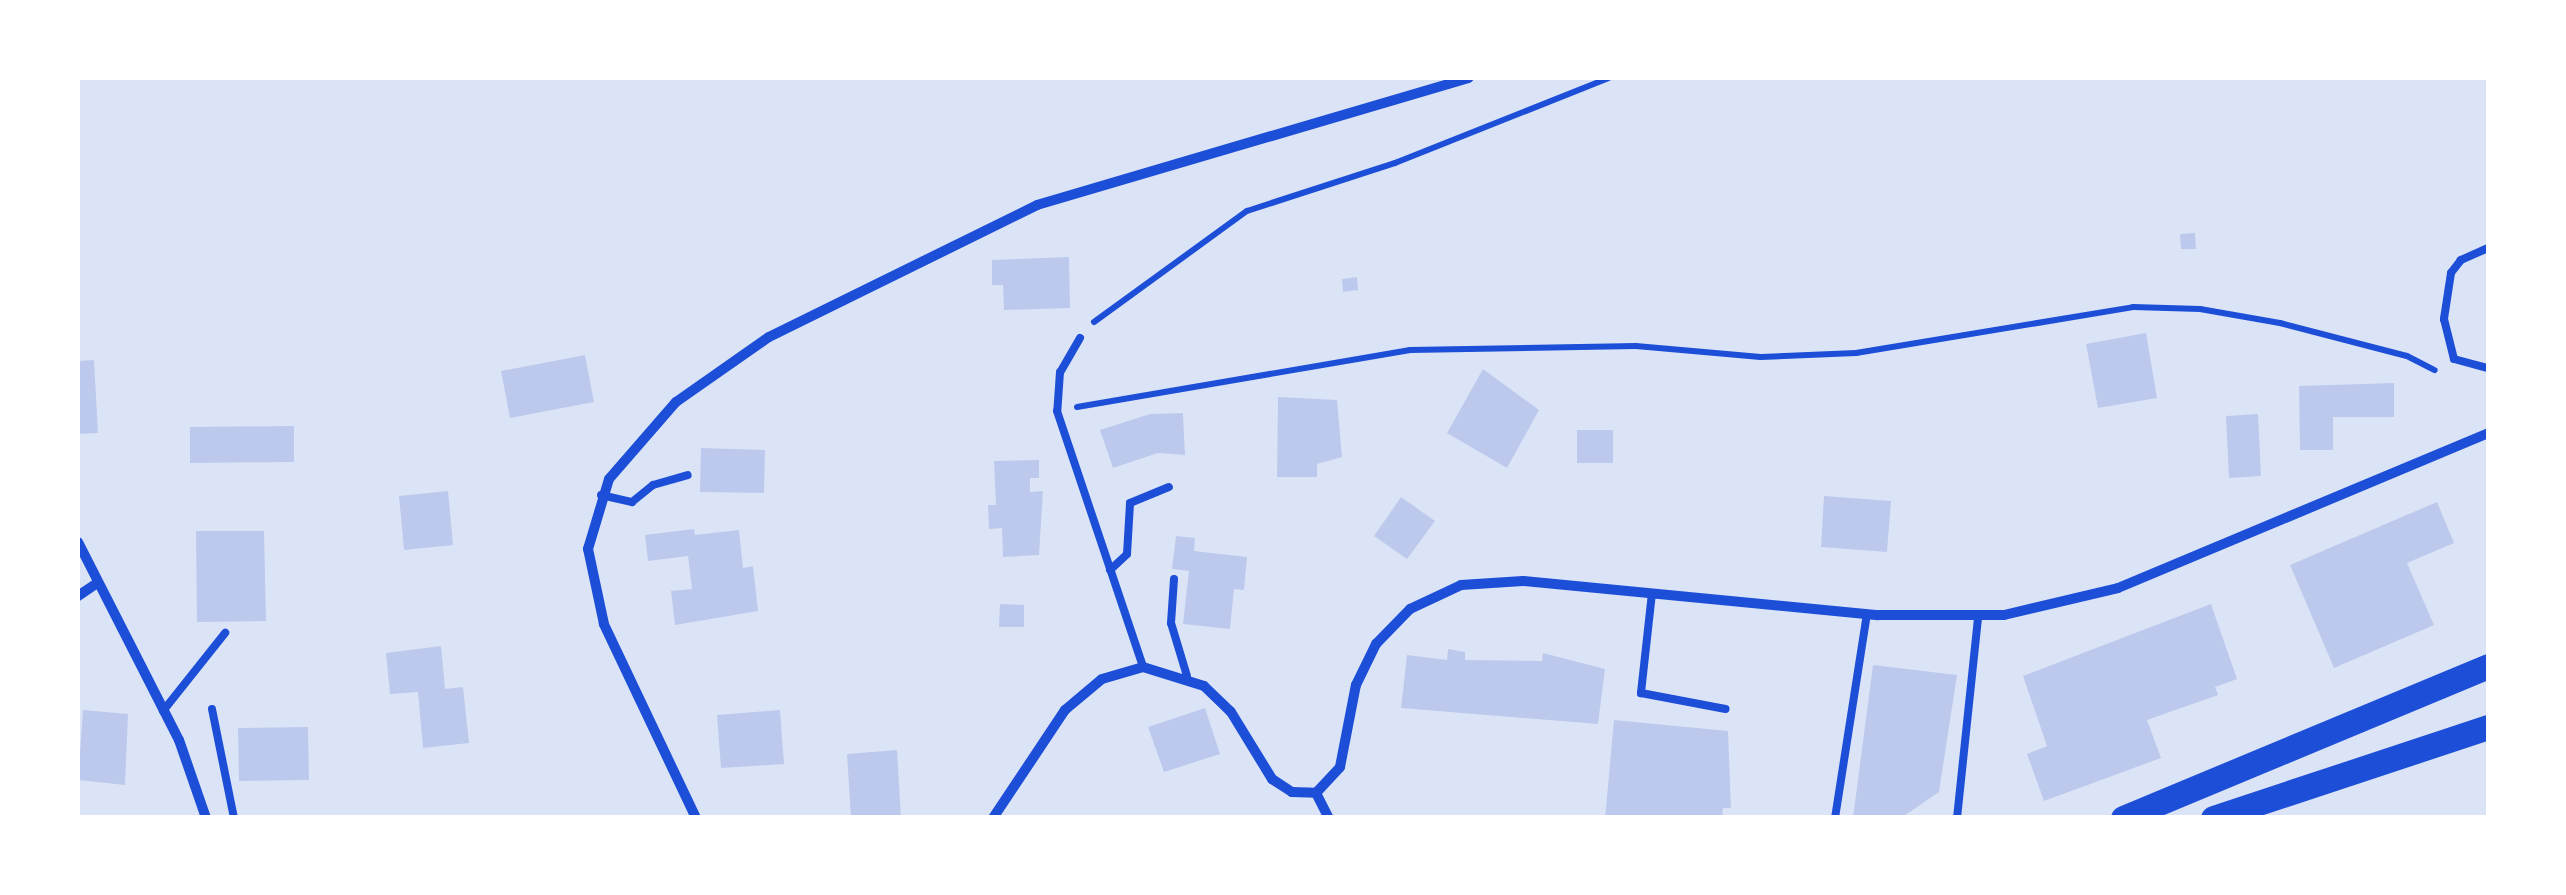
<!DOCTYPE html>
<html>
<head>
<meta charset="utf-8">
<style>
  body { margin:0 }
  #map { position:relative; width:2566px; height:895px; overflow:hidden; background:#f2f2f2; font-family:"Exo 2",sans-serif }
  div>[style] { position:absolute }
  .green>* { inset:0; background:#dbe4f7 }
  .building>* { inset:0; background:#bdc9ec }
  .path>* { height:6px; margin:-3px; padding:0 3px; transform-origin:3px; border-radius:3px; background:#1d4ed8 }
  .service>* { height:8px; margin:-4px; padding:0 4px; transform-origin:4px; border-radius:4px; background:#1d4ed8 }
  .minor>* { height:10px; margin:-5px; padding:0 5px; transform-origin:5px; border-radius:5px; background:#1d4ed8 }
  .primary>* { height:25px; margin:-12.5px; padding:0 12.5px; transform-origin:12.5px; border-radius:12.5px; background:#1d4ed8 }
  span { translate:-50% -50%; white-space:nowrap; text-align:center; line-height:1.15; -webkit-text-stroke:8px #fff; paint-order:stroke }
  .frame { position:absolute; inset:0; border:80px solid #fff; pointer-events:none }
</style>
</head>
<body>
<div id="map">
  <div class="green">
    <div style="clip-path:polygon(78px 78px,2488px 78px,2488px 817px,78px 817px)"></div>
  </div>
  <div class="building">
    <div style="clip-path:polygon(2195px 233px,2196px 249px,2181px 249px,2180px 234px)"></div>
    <div style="clip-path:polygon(1069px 257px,1070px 308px,1004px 310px,1003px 285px,992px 285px,992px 260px)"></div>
    <div style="clip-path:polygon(1357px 277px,1358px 290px,1343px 292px,1342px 279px)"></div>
    <div style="clip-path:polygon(2146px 333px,2157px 398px,2098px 408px,2086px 344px)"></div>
    <div style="clip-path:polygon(585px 355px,594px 402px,510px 418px,501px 371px)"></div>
    <div style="clip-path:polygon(94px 360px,98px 433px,78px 434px,78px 361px)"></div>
    <div style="clip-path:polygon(1483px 369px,1539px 410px,1507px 468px,1447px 433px)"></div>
    <div style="clip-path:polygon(2394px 383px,2394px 417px,2333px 417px,2333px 450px,2300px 450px,2299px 386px)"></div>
    <div style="clip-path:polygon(1278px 397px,1337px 400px,1342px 457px,1317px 464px,1317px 477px,1277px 477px)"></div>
    <div style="clip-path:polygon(1183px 413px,1185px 455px,1158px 453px,1113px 468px,1100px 430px,1150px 414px)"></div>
    <div style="clip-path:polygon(2258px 414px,2261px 476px,2229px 478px,2226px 416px)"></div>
    <div style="clip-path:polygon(294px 426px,294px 462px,190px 463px,190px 427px)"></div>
    <div style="clip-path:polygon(1577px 430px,1613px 430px,1613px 463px,1577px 463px)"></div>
    <div style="clip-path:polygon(701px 448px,765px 450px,764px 493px,700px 492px)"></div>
    <div style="clip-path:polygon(1039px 460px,1039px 478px,1030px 478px,1030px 492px,1043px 491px,1039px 555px,1003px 557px,1002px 528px,989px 529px,988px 505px,996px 505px,994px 461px)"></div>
    <div style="clip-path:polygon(448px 491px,453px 545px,404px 550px,399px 496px)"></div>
    <div style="clip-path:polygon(1824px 496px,1891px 501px,1887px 552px,1821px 547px)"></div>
    <div style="clip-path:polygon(1401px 497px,1435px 521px,1407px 559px,1374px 536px)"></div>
    <div style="clip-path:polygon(2437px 502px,2454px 543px,2407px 563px,2434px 625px,2334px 668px,2290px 565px)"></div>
    <div style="clip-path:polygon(694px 529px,695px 535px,739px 530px,743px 568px,753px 566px,758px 611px,675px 625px,671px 591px,692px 589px,688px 556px,648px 561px,645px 535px)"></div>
    <div style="clip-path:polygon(196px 531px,264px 531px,266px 621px,197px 622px)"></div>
    <div style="clip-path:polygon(1176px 536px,1195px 538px,1194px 551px,1247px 557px,1244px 590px,1234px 589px,1230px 629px,1183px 624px,1189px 571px,1172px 569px)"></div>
    <div style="clip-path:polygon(1000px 604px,1024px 605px,1024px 627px,999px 627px)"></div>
    <div style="clip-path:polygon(2211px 604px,2237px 679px,2215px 687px,2218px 695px,2147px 720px,2161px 758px,2044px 801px,2027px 754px,2047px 746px,2023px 676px)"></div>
    <div style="clip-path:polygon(441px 646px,445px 689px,463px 687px,469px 743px,423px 748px,418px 692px,390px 694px,386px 653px)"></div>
    <div style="clip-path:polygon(1448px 649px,1465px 652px,1465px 660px,1542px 661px,1543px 653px,1605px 669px,1598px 724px,1401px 708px,1407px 655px,1447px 660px)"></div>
    <div style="clip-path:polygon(1873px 665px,1957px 675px,1939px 792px,1901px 818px,1853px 818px)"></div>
    <div style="clip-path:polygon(1205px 708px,1220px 754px,1164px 772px,1148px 727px)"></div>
    <div style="clip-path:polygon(83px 710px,128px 714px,125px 785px,78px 780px)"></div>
    <div style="clip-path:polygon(780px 710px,784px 764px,721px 768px,717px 715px)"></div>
    <div style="clip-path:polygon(1614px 720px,1728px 731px,1731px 808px,1723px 808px,1722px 818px,1605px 818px)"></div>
    <div style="clip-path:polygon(308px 727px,309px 780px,239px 781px,238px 728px)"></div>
    <div style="clip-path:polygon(897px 750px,901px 818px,851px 818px,847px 754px)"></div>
  </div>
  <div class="path">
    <div style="left:1094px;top:322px;width:189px;rotate:-36deg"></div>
    <div style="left:1247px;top:211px;width:156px;rotate:-18deg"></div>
    <div style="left:1395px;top:163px;width:230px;rotate:-21.7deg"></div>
    <div style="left:1077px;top:407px;width:338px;rotate:-9.7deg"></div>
    <div style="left:1410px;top:350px;width:226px;rotate:-1deg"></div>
    <div style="left:1636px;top:346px;width:125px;rotate:5deg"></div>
    <div style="left:1761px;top:357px;width:95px;rotate:-2.4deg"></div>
    <div style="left:1856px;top:353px;width:281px;rotate:-9.4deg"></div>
    <div style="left:2133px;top:307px;width:67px;rotate:1.7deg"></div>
    <div style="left:2200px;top:309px;width:81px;rotate:9.9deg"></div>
    <div style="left:2280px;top:323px;width:131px;rotate:14.6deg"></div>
    <div style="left:2407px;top:356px;width:31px;rotate:27deg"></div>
  </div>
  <div class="service">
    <div style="left:2488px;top:248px;width:30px;rotate:156deg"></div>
    <div style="left:2461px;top:260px;width:16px;rotate:128deg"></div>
    <div style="left:2451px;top:273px;width:47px;rotate:98.7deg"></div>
    <div style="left:2444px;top:319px;width:41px;rotate:76deg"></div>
    <div style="left:2454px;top:359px;width:35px;rotate:15deg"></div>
    <div style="left:1080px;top:338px;width:39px;rotate:120deg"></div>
    <div style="left:1060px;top:372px;width:39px;rotate:94deg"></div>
    <div style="left:1057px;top:411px;width:270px;rotate:71.4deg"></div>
    <div style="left:601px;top:495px;width:32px;rotate:13deg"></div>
    <div style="left:632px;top:502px;width:27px;rotate:-39deg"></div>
    <div style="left:653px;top:485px;width:36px;rotate:-16deg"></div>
    <div style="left:1110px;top:570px;width:23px;rotate:-43deg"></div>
    <div style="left:1127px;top:554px;width:51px;rotate:-86.6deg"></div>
    <div style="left:1130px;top:503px;width:42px;rotate:-22.3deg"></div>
    <div style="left:1174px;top:579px;width:44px;rotate:93.9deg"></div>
    <div style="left:1171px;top:623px;width:55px;rotate:73.2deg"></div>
    <div style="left:1652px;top:593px;width:101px;rotate:96.3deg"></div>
    <div style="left:1641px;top:693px;width:86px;rotate:10.7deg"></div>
    <div style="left:212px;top:709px;width:111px;rotate:78.6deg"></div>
    <div style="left:163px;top:711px;width:100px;rotate:-51.5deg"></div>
    <div style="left:1835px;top:818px;width:206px;rotate:-81.1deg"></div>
    <div style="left:1957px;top:818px;width:202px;rotate:-84deg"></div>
  </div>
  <div class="minor">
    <div style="left:78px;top:542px;width:222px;rotate:63deg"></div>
    <div style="left:179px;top:740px;width:83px;rotate:70.9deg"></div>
    <div style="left:78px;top:596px;width:23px;rotate:-34deg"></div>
    <div style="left:1316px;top:793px;width:35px;rotate:-47deg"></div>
    <div style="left:1340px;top:767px;width:84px;rotate:-79deg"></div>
    <div style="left:1356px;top:685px;width:46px;rotate:-64deg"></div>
    <div style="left:1376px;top:644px;width:49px;rotate:-45.8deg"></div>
    <div style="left:1410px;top:609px;width:56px;rotate:-25.2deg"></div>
    <div style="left:1461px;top:585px;width:62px;rotate:-3.7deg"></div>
    <div style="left:1523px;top:581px;width:357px;rotate:5.5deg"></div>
    <div style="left:1878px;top:615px;width:126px"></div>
    <div style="left:2004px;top:615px;width:117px;rotate:-13.3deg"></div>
    <div style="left:2118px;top:588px;width:401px;rotate:-22.7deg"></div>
    <div style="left:696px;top:818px;width:215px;rotate:-115.4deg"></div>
    <div style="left:604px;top:624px;width:77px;rotate:-102deg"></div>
    <div style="left:588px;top:549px;width:73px;rotate:-73.3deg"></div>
    <div style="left:609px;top:479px;width:102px;rotate:-49deg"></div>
    <div style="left:676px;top:402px;width:113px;rotate:-35deg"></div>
    <div style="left:769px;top:337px;width:299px;rotate:-26.2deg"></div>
    <div style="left:1037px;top:205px;width:450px;rotate:-16.4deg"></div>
    <div style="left:993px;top:818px;width:130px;rotate:-56.3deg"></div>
    <div style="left:1065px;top:710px;width:48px;rotate:-40deg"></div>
    <div style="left:1102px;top:679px;width:43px;rotate:-16.3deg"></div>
    <div style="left:1143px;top:667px;width:64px;rotate:17.3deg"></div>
    <div style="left:1204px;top:686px;width:37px;rotate:44deg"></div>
    <div style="left:1231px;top:712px;width:79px;rotate:58.5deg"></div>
    <div style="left:1272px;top:779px;width:24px;rotate:33deg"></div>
    <div style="left:1292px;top:792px;width:24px;rotate:2deg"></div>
    <div style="left:1316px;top:793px;width:28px;rotate:63deg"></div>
  </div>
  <div class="primary">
    <div style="left:2123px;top:818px;width:395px;rotate:-22.6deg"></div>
    <div style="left:2213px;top:818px;width:290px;rotate:-18.3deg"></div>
  </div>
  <div class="frame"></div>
</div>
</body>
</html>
